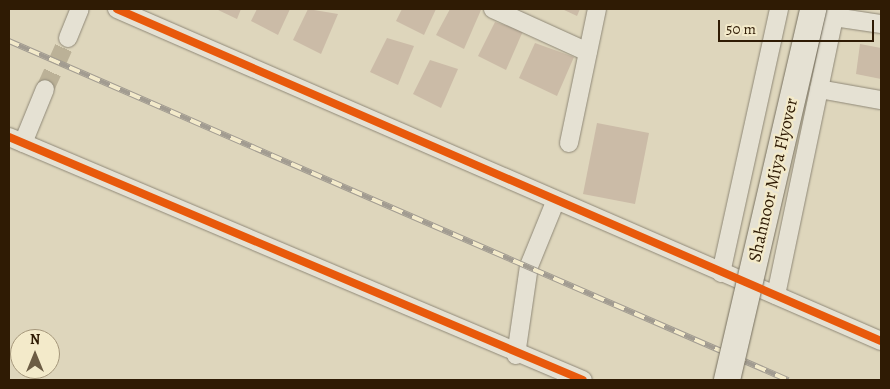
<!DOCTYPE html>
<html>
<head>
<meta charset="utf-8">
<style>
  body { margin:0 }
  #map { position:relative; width:890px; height:389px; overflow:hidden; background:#ded6bc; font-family:Alegreya,serif }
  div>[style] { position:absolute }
  .building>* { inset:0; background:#cbbba7 }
  .minor-tunnel>* { height:18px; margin-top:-9px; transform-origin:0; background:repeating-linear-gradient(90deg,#bbb197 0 18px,transparent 0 27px) }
  .roads { filter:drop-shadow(0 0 1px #8f8877) drop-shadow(0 0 1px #8f8877) }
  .minor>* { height:18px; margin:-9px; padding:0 9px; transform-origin:9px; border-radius:9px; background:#e5e1d3 }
  .rail>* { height:5.5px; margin-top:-2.75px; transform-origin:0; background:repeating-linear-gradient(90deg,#f3eaca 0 11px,#a29c91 0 22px); box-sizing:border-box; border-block:1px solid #a29c91 }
  .bridges { filter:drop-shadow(0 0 1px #766f5e) drop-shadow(0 0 1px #766f5e) }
  .secondary-bridge>* { height:26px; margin:-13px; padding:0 13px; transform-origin:13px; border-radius:13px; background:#e5e1d3 }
  .cycleway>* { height:8px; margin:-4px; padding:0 4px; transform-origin:4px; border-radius:4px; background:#e8590c }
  span { translate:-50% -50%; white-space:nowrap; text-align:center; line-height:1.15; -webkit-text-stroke:4.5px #f3eaca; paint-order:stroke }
  .street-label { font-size:18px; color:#2f1b04 }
  .frame { position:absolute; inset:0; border:10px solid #2f1b04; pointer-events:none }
  .north { position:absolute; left:10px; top:329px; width:50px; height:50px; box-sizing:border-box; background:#f3eaca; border:1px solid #a5977b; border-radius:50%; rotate:0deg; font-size:14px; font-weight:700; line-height:20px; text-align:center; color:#2f1b04 }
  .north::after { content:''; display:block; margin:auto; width:18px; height:22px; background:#6c5c44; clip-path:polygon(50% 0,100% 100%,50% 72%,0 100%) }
  .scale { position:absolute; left:718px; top:20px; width:156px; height:22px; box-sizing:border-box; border:2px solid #2f1b04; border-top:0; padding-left:6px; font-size:15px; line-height:18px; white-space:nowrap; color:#2f1b04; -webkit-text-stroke:4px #f3eaca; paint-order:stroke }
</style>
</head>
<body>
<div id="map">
  <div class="building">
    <div style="clip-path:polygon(216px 9px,241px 9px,237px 19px)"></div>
    <div style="clip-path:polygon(257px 9px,290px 9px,278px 35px,251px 21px)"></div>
    <div style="clip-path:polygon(308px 9px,338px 14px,321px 54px,293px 40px)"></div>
    <div style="clip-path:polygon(402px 9px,436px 9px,424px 35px,396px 21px)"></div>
    <div style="clip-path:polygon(450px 9px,481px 10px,464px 49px,436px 35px)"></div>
    <div style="clip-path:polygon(562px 9px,580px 9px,577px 16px)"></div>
    <div style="clip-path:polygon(495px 22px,523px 31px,506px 70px,478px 56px)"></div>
    <div style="clip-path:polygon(387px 38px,414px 46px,398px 85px,370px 72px)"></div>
    <div style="clip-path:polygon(535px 43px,574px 57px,557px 96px,519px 78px)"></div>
    <div style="clip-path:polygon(860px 44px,881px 48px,881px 79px,856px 74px)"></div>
    <div style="clip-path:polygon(430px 60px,458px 69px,441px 108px,413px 94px)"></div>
    <div style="clip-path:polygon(597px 123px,649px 133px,635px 204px,583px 194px)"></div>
  </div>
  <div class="minor-tunnel">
    <div style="left:45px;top:89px;width:56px;rotate:-65.7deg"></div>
  </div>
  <div class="roads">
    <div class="minor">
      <div style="left:117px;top:9px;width:833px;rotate:23.49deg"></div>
      <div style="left:493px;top:9px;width:104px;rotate:24.4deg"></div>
      <div style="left:834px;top:17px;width:48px;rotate:8.5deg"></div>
      <div style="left:68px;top:38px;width:31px;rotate:-68deg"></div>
      <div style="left:819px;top:89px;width:63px;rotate:10.1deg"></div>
      <div style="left:9px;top:137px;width:623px;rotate:22.95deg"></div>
      <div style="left:23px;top:143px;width:58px;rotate:-67.8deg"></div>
      <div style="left:569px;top:143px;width:137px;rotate:-78.2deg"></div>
      <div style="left:721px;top:273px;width:270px;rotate:-77.6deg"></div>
      <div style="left:776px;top:295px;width:292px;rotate:-78.2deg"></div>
      <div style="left:516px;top:355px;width:90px;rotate:-81.7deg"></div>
      <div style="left:529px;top:266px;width:71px;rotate:-67.8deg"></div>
    </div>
  </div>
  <div class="rail">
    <div style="left:9px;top:41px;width:850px;rotate:23.52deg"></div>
  </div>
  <div class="bridges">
    <div class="secondary-bridge">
      <div style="left:727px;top:380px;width:381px;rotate:-76.9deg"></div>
    </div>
  </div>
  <div class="cycleway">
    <div style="left:117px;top:9px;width:833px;rotate:23.49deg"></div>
    <div style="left:9px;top:137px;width:623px;rotate:22.95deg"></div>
  </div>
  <div class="street-label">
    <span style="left:773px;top:180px;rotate:-77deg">Shahnoor Miya Flyover</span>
  </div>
  <div class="frame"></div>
  <div class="north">N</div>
  <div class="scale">50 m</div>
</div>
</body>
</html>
